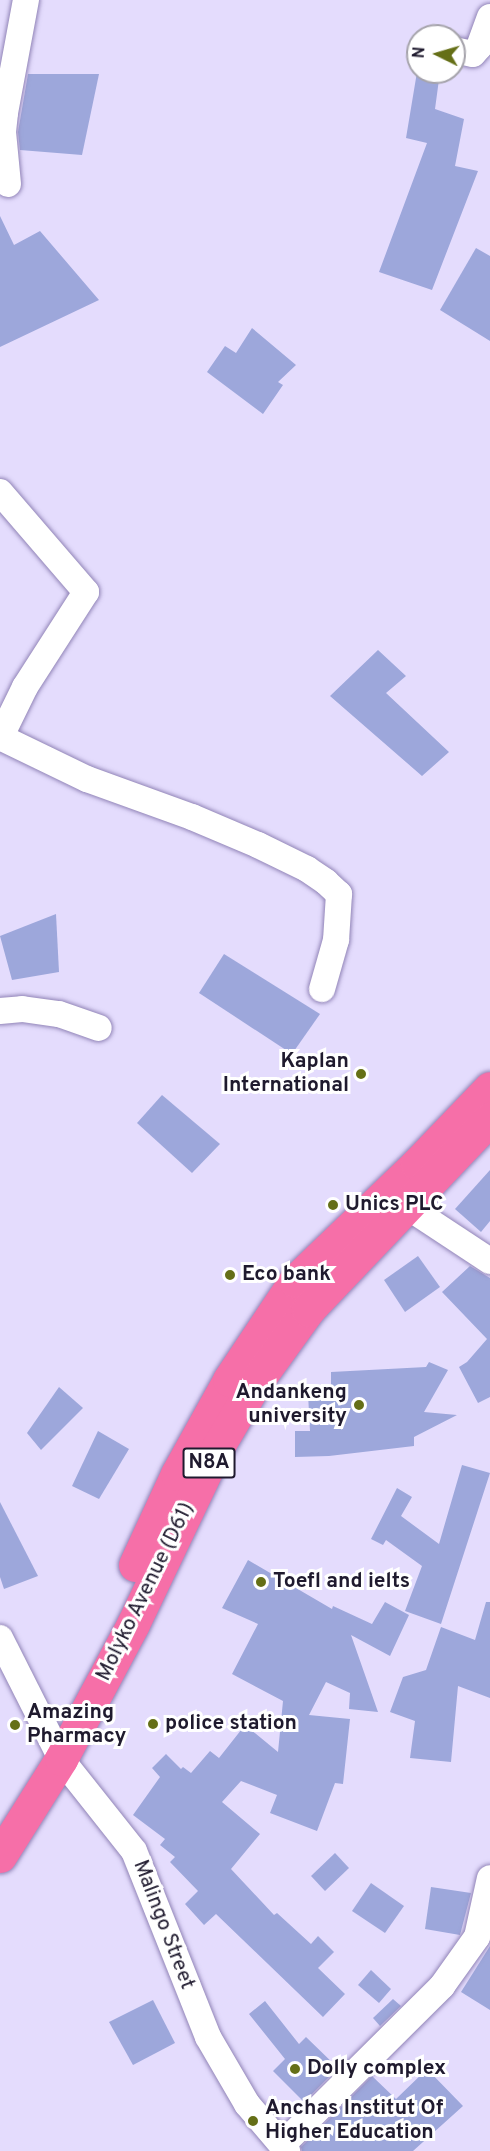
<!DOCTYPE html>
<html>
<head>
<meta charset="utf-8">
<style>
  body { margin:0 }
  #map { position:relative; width:490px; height:2151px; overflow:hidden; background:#e4dcfd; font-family:Overpass,sans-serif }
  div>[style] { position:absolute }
  .building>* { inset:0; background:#9da7db }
  .roads { filter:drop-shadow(0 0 2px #9184b7) drop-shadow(0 0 2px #9184b7) }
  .minor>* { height:26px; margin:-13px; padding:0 13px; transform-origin:13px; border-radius:13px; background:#fff }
  .highway>* { height:33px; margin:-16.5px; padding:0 16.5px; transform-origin:16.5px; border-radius:16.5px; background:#f66fa8 }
  .dots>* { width:16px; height:16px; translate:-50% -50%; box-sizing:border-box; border:3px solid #fff; border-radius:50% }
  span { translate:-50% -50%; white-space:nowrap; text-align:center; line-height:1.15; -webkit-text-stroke:6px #fff; paint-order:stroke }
  .shield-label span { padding:2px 4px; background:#fff; border:2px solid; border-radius:4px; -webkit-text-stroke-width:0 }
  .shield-label { font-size:20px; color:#1f1a2e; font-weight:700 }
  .poi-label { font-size:21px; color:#1f1a2e; font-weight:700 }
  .right { translate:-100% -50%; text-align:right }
  .left { translate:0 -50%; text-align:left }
  .street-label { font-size:21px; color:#1f1a2e }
  .north { position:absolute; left:406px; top:24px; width:60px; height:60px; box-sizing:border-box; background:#fff; border:2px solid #a5a3ab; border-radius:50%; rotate:275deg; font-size:16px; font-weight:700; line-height:24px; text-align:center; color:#1f1a2e }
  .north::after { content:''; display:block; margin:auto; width:21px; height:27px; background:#656f17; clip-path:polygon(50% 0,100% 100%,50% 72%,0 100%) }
</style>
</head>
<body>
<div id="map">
  <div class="building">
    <div style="clip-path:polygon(417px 72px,440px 72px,435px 109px,464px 119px,455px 166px,478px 171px,432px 290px,379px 272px,427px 143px,406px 138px)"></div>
    <div style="clip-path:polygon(28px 74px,99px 74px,82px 155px,20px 150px,18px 132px)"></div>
    <div style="clip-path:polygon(0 216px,14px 245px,40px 231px,99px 300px,0 347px)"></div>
    <div style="clip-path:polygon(476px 248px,490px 256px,490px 341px,440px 310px)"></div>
    <div style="clip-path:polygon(252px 328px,296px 365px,278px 382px,283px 385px,263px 414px,207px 372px,225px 346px,236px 353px)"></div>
    <div style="clip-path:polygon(378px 650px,406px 676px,386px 693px,449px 752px,422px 776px,330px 696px)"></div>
    <div style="clip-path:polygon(56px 914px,59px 972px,12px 980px,0 936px)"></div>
    <div style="clip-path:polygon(224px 954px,320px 1014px,292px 1054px,199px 993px)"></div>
    <div style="clip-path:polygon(162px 1095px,220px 1144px,192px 1173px,137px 1123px)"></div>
    <div style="clip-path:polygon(490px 1170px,490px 1221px,481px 1232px,455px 1209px)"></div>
    <div style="clip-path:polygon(418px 1256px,440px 1287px,405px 1312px,384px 1280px)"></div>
    <div style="clip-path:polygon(470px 1266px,490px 1278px,490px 1397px,478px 1403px,459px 1367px,467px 1362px,487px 1339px,442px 1292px)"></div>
    <div style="clip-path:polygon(429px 1362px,448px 1370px,424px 1412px,457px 1415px,414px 1437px,414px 1446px,329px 1456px,295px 1457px,295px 1431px,310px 1431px,308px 1394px,331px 1392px,331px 1372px,426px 1367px)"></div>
    <div style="clip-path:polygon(59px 1387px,83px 1408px,41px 1450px,27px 1433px)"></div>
    <div style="clip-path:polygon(98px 1431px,129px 1449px,99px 1499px,72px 1486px)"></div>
    <div style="clip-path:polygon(462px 1465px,490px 1473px,441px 1624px,405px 1611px,422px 1566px,386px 1540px,383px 1545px,371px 1539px,397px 1488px,412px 1497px,401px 1516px,439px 1544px)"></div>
    <div style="clip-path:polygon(0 1502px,38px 1576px,4px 1589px,0 1577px)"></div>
    <div style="clip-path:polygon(248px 1560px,332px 1609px,333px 1606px,372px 1624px,385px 1602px,409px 1615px,390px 1656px,351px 1635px,378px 1712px,349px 1709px,350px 1693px,326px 1682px,309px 1715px,350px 1719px,343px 1784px,335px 1783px,317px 1831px,270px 1813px,277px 1795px,241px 1781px,222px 1802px,260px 1834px,231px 1869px,274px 1915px,277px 1913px,311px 1944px,318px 1936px,334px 1952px,318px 1968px,345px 1994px,323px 2017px,216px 1914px,204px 1925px,185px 1904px,198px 1891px,170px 1862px,175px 1857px,160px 1845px,165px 1839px,133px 1815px,160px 1777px,152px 1768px,166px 1754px,181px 1769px,183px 1767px,191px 1773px,210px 1751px,219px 1758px,245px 1725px,278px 1752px,283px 1701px,232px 1674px,258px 1624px,222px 1608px)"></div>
    <div style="clip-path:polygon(486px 1602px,490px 1602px,490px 1698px,458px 1686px,451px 1762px,410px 1758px,415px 1721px,390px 1712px,403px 1677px,426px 1670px,441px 1627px,475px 1640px)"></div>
    <div style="clip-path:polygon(335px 1853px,349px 1868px,325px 1891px,311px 1876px)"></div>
    <div style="clip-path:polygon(371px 1883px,404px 1906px,385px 1933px,352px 1911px)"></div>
    <div style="clip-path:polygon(431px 1887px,471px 1893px,460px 1935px,425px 1929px)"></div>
    <div style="clip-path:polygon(490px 1946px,490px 2010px,461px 1992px)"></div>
    <div style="clip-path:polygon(371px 1970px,391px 1989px,379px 2003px,358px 1985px)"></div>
    <div style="clip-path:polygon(393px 1999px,401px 2006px,380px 2026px,373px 2018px)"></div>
    <div style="clip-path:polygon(153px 2000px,175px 2043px,133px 2065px,109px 2022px)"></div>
    <div style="clip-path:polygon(265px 2001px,299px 2044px,306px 2037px,338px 2068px,304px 2102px,273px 2071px,285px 2059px,249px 2014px)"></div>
    <div style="clip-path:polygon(427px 2069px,463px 2106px,413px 2151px,302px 2151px,301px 2147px,372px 2076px,396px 2099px)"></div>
  </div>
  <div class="roads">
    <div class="minor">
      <div style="left:454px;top:50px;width:19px;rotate:12deg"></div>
      <div style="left:473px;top:54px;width:9px;rotate:-49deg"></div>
      <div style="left:479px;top:47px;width:32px;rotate:-70deg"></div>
      <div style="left:8px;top:184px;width:52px;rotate:-95.5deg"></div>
      <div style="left:3px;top:132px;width:19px;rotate:-84deg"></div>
      <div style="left:5px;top:113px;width:115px;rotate:-79.5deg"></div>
      <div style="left:0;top:492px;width:132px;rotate:49.3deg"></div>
      <div style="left:86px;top:592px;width:113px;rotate:122.7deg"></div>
      <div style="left:25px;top:687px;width:57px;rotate:116.1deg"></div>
      <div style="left:0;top:737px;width:97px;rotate:25.8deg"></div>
      <div style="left:87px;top:779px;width:112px;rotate:19.9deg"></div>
      <div style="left:192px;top:817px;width:72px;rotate:23deg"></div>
      <div style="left:258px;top:845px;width:55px;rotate:26.1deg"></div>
      <div style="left:307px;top:869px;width:23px;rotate:34deg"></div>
      <div style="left:326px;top:882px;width:18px;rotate:43deg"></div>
      <div style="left:339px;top:894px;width:46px;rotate:93.7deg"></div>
      <div style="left:336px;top:940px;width:51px;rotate:105.9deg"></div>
      <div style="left:0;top:1011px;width:22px;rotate:-5deg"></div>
      <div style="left:22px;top:1009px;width:37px;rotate:8deg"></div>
      <div style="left:59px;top:1014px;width:42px;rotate:19.3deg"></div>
      <div style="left:408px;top:1207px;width:98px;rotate:33.4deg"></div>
      <div style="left:0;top:1638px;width:136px;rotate:63.2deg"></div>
      <div style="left:61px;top:1759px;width:117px;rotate:51.6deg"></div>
      <div style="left:134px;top:1851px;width:200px;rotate:68.3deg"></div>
      <div style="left:208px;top:2037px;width:78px;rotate:59.8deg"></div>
      <div style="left:247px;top:2104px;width:62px;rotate:49.6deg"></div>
      <div style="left:282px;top:2145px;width:226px;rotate:-44.8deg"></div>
      <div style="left:442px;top:1986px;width:60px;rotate:-54.5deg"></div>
      <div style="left:477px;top:1937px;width:60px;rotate:-77.6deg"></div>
    </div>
    <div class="highway">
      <div style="left:135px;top:1565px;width:100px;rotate:-65.2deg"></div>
      <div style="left:177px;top:1474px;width:107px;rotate:-61deg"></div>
      <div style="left:229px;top:1380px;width:119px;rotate:-56.3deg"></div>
      <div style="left:295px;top:1281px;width:169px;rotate:-43.8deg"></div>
      <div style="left:417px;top:1164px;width:105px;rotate:-46.2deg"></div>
      <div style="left:0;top:1856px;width:115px;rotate:-57.8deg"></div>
      <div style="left:61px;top:1759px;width:153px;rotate:-61.9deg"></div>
      <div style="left:133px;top:1624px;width:193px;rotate:-64.5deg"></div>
      <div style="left:216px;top:1450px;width:75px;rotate:-59.7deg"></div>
      <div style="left:254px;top:1385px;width:92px;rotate:-54.2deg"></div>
      <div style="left:308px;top:1310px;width:264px;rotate:-46.4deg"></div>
    </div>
  </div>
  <div class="dots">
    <div style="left:361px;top:1074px;background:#656f17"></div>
    <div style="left:333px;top:1205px;background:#656f17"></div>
    <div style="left:230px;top:1275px;background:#656f17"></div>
    <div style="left:359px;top:1405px;background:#656f17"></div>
    <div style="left:261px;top:1582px;background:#656f17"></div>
    <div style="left:153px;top:1724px;background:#656f17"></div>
    <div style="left:15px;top:1725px;background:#656f17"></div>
    <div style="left:295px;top:2069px;background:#656f17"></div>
    <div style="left:253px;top:2121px;background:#656f17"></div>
  </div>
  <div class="shield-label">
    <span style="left:209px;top:1463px">N8A</span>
  </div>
  <div class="poi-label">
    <span class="right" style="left:349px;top:1074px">Kaplan<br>International</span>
    <span class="left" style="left:345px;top:1205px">Unics PLC</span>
    <span class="left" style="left:242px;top:1275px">Eco bank</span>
    <span class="right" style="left:347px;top:1405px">Andankeng<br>university</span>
    <span class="left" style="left:273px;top:1582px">Toefl and ielts</span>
    <span class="left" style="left:27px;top:1725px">Amazing<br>Pharmacy</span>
    <span class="left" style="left:165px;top:1724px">police station</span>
    <span class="left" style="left:307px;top:2069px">Dolly complex</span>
    <span class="left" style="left:265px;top:2121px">Anchas Institut Of<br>Higher Education</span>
  </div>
  <div class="street-label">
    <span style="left:146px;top:1592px;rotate:-64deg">Molyko Avenue (D61)</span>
    <span style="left:163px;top:1925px;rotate:69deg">Malingo Street</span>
  </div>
  <div class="north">N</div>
</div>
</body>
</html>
